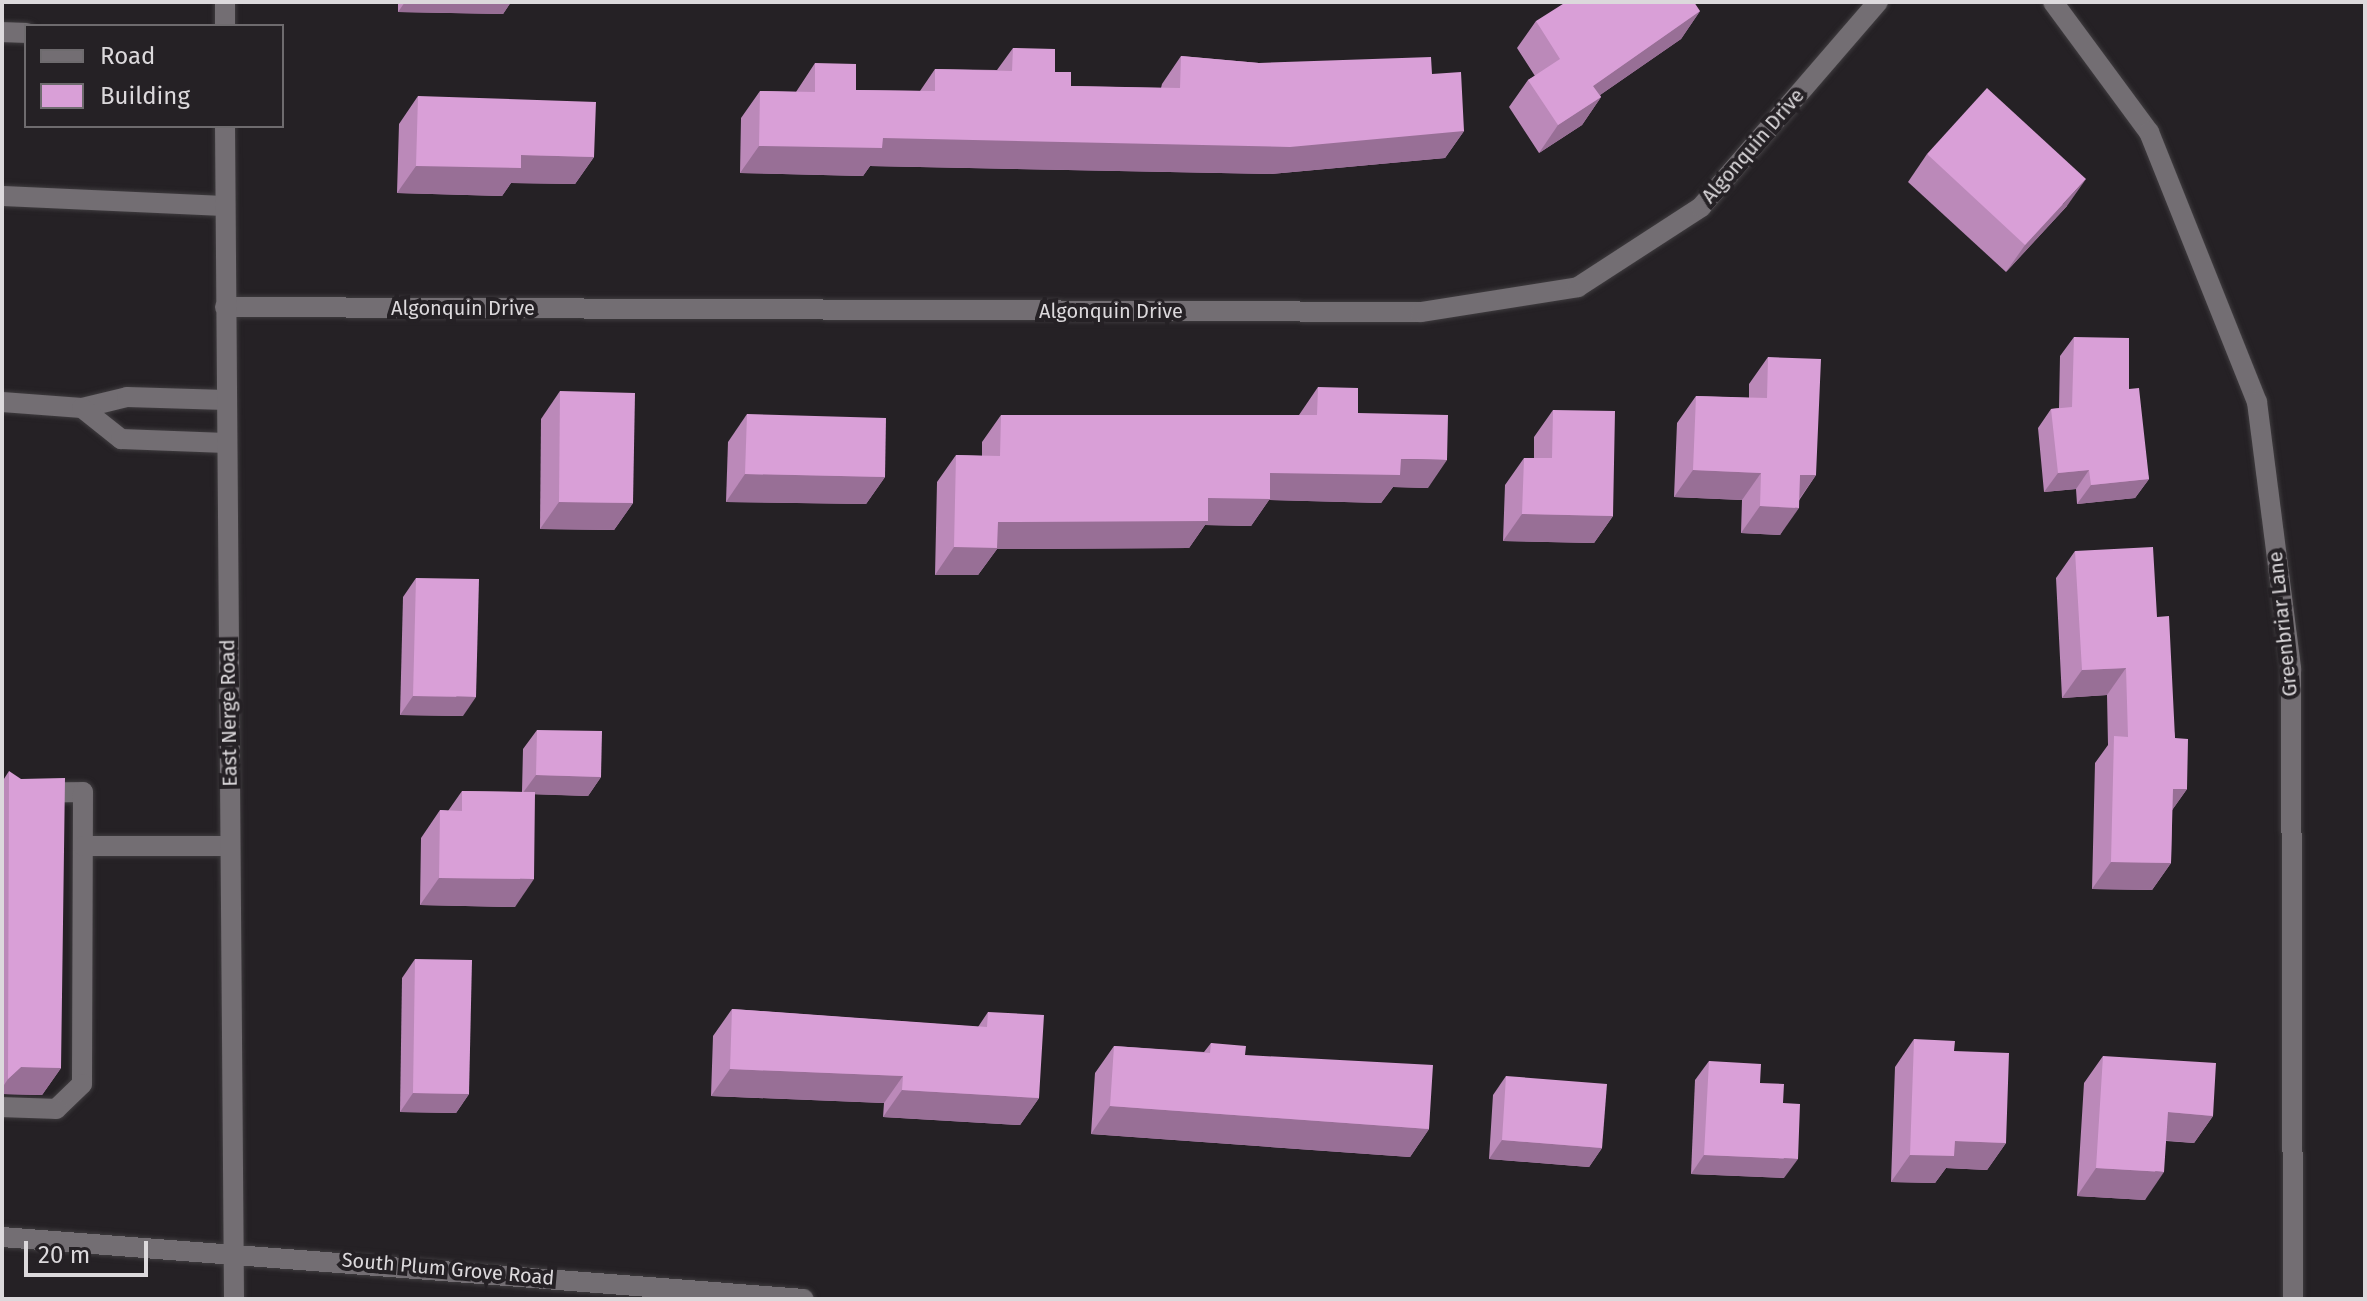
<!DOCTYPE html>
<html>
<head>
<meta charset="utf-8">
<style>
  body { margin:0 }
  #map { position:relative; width:2367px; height:1301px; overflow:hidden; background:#252125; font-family:"Fira Sans",sans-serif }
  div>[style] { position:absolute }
  .roads { filter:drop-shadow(0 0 2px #3f3c3f) drop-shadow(0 0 2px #3f3c3f) }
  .lane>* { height:20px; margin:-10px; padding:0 10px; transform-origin:10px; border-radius:10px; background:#736e73 }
  .street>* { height:20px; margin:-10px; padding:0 10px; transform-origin:10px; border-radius:10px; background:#736e73 }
  .secondary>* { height:20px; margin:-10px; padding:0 10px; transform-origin:10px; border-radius:10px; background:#736e73 }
  .wall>* { inset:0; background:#bb89b9 }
  .shaded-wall>* { inset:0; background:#986f96 }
  .building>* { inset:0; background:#d99fd7 }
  span { translate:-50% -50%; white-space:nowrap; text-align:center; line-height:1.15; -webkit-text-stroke:8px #252125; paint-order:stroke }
  .street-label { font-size:20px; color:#dcd9dc }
  .frame { position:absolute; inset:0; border:4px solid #dcd9dc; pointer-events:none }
  .legend { position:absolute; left:24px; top:24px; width:260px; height:104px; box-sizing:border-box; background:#252125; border:2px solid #6e6b6e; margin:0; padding:10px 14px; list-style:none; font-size:24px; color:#dcd9dc }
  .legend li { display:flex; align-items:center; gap:16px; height:40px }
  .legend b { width:40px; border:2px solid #6e6b6e }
  .scale { position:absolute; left:24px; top:1241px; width:124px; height:36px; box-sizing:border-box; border:4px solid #dcd9dc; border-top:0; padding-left:10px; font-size:24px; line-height:28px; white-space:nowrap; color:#dcd9dc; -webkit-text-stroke:6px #252125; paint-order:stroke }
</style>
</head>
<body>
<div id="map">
  <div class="roads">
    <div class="lane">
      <div style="left:2px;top:32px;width:24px;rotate:2deg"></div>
      <div style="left:2px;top:196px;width:223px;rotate:2.6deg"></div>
      <div style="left:2px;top:402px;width:80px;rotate:4.3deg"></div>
      <div style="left:82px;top:408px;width:46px;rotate:-13.7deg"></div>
      <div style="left:127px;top:397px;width:99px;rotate:1.7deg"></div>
      <div style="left:82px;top:408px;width:50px;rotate:38.5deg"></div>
      <div style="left:121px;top:439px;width:105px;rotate:2.2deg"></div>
      <div style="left:2px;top:793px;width:81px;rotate:-0.7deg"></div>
      <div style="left:83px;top:792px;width:292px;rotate:90.2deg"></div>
      <div style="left:82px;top:1084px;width:36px;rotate:136deg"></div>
      <div style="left:56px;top:1109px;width:54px;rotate:-177.9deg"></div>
      <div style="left:83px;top:846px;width:147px"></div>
    </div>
    <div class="street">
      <div style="left:2053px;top:2px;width:162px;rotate:53.6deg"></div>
      <div style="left:2149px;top:132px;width:291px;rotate:68.2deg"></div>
      <div style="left:2257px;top:402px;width:269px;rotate:82.7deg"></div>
      <div style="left:2291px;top:669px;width:630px;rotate:89.82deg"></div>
      <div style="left:225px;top:307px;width:1196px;rotate:0.24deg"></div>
      <div style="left:1421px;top:312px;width:159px;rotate:-9deg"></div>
      <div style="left:1578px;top:287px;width:147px;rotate:-33deg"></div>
      <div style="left:1701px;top:207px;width:271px;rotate:-49.2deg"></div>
    </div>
    <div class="secondary">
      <div style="left:225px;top:26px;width:24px;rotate:-90deg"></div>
      <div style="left:225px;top:126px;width:1173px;rotate:89.56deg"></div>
      <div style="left:2px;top:1237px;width:804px;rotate:4.42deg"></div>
    </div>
  </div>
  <div class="wall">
    <div style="clip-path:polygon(398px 2px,511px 2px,503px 14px,398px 12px)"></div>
    <div style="clip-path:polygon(1700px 11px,1681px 39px,1600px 95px,1601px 97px,1582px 125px,1539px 153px,1509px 107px,1528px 80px,1535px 76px,1517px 48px,1536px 21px)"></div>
    <div style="clip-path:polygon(1013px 48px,1055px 72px,1071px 86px,1161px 88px,1162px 84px,1181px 56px,1259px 63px,1432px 74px,1464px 131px,1445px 158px,1271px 174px,870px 166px,863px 176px,740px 173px,741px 118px,760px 91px,796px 92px,815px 63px,856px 90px,920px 91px,935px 69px,997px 70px)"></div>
    <div style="clip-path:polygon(418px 96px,594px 157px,575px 184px,511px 183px,502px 196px,397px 193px,399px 124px)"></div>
    <div style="clip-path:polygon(1927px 154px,2067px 206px,2006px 272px,1908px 182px)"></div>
    <div style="clip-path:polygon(2074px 337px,2129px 389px,2149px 479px,2135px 498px,2077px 504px,2076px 489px,2044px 492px,2038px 428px,2051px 409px,2059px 408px,2060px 356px)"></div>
    <div style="clip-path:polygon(1768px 357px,1816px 475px,1800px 499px,1780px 535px,1741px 533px,1742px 500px,1674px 497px,1677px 423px,1696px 396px,1749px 398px,1749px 384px)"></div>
    <div style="clip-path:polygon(1318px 387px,1358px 413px,1428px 488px,1393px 487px,1381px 503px,1269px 500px,1251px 526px,1205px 525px,1189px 548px,997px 549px,978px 575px,935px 575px,937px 482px,956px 455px,982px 456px,982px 442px,1001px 415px,1299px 415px)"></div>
    <div style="clip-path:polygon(560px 391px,633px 503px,614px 530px,540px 529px,541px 419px)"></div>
    <div style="clip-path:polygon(1553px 410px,1613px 516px,1594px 543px,1503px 541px,1505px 485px,1524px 458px,1534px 458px,1534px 437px)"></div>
    <div style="clip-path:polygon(747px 414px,885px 477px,866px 504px,726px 502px,728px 442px)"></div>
    <div style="clip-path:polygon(2075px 551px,2157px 617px,2175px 738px,2187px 789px,2172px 810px,2171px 863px,2152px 890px,2092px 889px,2095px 763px,2108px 745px,2107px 695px,2062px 698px,2056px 578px)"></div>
    <div style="clip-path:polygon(416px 578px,463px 716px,400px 715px,403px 597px)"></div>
    <div style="clip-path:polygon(537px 730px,601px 777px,588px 796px,535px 794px,515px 907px,420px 905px,421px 838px,440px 810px,448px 811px,462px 791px,522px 792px,523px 749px)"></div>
    <div style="clip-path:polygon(9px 771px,61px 1068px,42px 1095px,2px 1094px,2px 782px)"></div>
    <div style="clip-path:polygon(415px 959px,469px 1094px,456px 1113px,400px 1112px,402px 978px)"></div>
    <div style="clip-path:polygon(732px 1009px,978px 1027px,988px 1012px,1039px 1098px,1020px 1125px,883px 1117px,884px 1103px,711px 1096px,713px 1036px)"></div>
    <div style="clip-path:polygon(1914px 1039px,1954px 1051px,2006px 1143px,1987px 1170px,1946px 1168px,1935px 1183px,1891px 1182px,1895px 1067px)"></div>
    <div style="clip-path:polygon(1211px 1043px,1245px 1055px,1429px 1129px,1410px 1157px,1091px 1134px,1095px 1073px,1114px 1046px,1204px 1052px)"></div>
    <div style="clip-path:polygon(2103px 1056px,2213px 1116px,2194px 1143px,2166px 1141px,2145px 1200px,2077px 1196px,2084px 1083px)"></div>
    <div style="clip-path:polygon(1709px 1061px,1760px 1083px,1783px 1103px,1784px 1178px,1691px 1174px,1695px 1080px)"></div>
    <div style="clip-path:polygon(1506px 1076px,1602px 1148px,1589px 1167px,1489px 1159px,1493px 1095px)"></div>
  </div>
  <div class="shaded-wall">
    <div style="clip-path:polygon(405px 2px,511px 2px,503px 14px,398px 12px)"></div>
    <div style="clip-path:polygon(1700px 11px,1681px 39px,1574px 113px,1593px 86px)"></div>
    <div style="clip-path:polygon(1601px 97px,1582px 125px,1539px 153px,1558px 125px)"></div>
    <div style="clip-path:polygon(1464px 131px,1445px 158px,1271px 174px,870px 166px,863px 176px,740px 173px,759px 146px,883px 138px)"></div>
    <div style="clip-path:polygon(521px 155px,594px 157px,575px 184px,511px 183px,502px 196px,397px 193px,416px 166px)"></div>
    <div style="clip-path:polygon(2086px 179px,2067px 206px,2006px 272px,2025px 245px)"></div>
    <div style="clip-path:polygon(1401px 459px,1447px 460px,1428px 488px,1393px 487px,1381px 503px,1269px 500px,1251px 526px,1205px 525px,1189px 548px,997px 549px,978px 575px,935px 575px,954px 547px,998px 522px,1208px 498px,1270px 473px)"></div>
    <div style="clip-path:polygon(1693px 470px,1761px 473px,1742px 500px,1674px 497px)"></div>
    <div style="clip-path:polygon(2089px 470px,2076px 489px,2044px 492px,2058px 473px)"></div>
    <div style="clip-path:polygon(745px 474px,885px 477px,866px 504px,726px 502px)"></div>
    <div style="clip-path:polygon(1800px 475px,1816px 475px,1797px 502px)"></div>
    <div style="clip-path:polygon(2149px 479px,2135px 498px,2077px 504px,2091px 485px)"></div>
    <div style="clip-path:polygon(559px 502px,633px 503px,614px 530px,540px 529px)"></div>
    <div style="clip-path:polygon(1760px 506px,1799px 508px,1780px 535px,1741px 533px)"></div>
    <div style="clip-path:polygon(1522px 514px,1613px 516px,1594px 543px,1503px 541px)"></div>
    <div style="clip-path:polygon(2126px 668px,2107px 695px,2062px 698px,2082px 670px)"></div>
    <div style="clip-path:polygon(413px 696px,476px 697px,463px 716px,400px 715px)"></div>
    <div style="clip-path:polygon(536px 775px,601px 777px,588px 796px,522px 794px)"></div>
    <div style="clip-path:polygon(2173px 789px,2187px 789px,2168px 816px)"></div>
    <div style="clip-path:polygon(2111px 862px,2171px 863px,2152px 890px,2092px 889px)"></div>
    <div style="clip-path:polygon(439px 878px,534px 879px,515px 907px,420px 905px)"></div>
    <div style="clip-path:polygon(21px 1067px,61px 1068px,42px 1095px,2px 1094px,2px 1088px,8px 1079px)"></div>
    <div style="clip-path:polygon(730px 1069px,903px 1076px,884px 1103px,711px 1096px)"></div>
    <div style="clip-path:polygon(902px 1090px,1039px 1098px,1020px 1125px,883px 1117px)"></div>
    <div style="clip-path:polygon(413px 1093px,469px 1094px,456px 1113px,400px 1112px)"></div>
    <div style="clip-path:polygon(1110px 1106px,1429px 1129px,1410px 1157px,1091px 1134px)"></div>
    <div style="clip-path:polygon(2168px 1112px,2213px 1116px,2194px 1143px,2149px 1139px)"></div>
    <div style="clip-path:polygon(1502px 1140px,1602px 1148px,1589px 1167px,1489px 1159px)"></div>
    <div style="clip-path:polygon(1955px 1141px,2006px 1143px,1987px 1170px,1946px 1168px,1935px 1183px,1891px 1182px,1910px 1155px)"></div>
    <div style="clip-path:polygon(1704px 1155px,1798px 1159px,1784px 1178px,1691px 1174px)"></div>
    <div style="clip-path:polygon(2096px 1168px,2164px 1172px,2145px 1200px,2077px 1196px)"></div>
  </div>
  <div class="building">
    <div style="clip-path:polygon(1566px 2px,1694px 2px,1700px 11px,1593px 86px,1601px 97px,1558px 125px,1528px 80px,1560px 59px,1536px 21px)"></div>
    <div style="clip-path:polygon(1013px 48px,1055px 49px,1055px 72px,1071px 72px,1071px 86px,1180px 88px,1181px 56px,1259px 63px,1431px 57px,1432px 74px,1461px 72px,1464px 131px,1290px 147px,883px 138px,882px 148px,759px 146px,760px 91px,815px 92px,815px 63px,856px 64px,856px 90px,935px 91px,935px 69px,1012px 71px)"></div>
    <div style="clip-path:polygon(1987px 88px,2086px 179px,2025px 245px,1927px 154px)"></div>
    <div style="clip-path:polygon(418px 96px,596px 102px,594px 157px,521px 155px,521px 168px,416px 166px)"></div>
    <div style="clip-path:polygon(2074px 337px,2129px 338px,2129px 389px,2139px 388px,2149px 479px,2091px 485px,2089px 470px,2058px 473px,2051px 409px,2072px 407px)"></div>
    <div style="clip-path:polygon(1768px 357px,1821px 359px,1816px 475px,1800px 475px,1799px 508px,1760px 506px,1761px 473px,1693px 470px,1696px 396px,1767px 398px)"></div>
    <div style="clip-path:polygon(1318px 387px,1358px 388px,1358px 413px,1448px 415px,1447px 460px,1401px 459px,1400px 475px,1270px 473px,1270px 499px,1208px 498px,1208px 521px,998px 522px,997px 548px,954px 547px,956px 455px,1000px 456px,1001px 415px,1317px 415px)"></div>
    <div style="clip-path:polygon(560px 391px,635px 393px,633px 503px,559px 502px)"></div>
    <div style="clip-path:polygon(1553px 410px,1615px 411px,1613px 516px,1522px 514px,1524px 458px,1552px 458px)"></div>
    <div style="clip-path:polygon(747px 414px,886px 418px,885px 477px,745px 474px)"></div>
    <div style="clip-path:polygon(2153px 547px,2157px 617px,2169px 616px,2175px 738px,2188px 739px,2187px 789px,2173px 789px,2171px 863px,2111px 862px,2114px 736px,2128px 737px,2126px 668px,2082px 670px,2075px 551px)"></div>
    <div style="clip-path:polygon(416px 578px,479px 579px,476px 697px,413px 696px)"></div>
    <div style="clip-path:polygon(537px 730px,602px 731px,601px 777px,536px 775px)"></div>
    <div style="clip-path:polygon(9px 771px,21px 779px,65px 778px,61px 1068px,21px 1067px,8px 1079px)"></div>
    <div style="clip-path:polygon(462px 791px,535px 792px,534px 879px,439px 878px,440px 810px,462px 811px)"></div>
    <div style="clip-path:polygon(415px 959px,472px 960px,469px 1094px,413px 1093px)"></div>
    <div style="clip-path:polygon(732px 1009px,987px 1027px,988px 1012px,1044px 1015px,1039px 1098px,902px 1090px,903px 1076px,730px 1069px)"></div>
    <div style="clip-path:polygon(1914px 1039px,1955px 1041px,1954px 1051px,2009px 1053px,2006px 1143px,1955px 1141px,1954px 1156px,1910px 1155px)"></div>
    <div style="clip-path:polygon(1211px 1043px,1246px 1046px,1245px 1055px,1433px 1065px,1429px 1129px,1110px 1106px,1114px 1046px,1210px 1053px)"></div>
    <div style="clip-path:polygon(2103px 1056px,2216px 1063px,2213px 1116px,2168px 1112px,2164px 1172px,2096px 1168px)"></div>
    <div style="clip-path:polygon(1709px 1061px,1761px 1064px,1760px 1083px,1784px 1084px,1783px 1103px,1800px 1104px,1798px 1159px,1704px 1155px)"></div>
    <div style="clip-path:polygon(1506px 1076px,1607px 1084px,1602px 1148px,1502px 1140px)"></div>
  </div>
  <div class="street-label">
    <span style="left:1753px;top:146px;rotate:-49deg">Algonquin Drive</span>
    <span style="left:463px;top:308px">Algonquin Drive</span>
    <span style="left:1111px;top:311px">Algonquin Drive</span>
    <span style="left:2283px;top:624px;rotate:-96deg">Greenbriar Lane</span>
    <span style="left:229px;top:713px;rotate:-91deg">East Nerge Road</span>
    <span style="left:448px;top:1269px;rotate:5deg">South Plum Grove Road</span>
  </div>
  <div class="frame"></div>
  <ul class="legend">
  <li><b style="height:10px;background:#736e73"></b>Road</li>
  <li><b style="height:22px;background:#d99fd7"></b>Building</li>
  </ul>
  <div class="scale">20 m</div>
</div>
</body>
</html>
